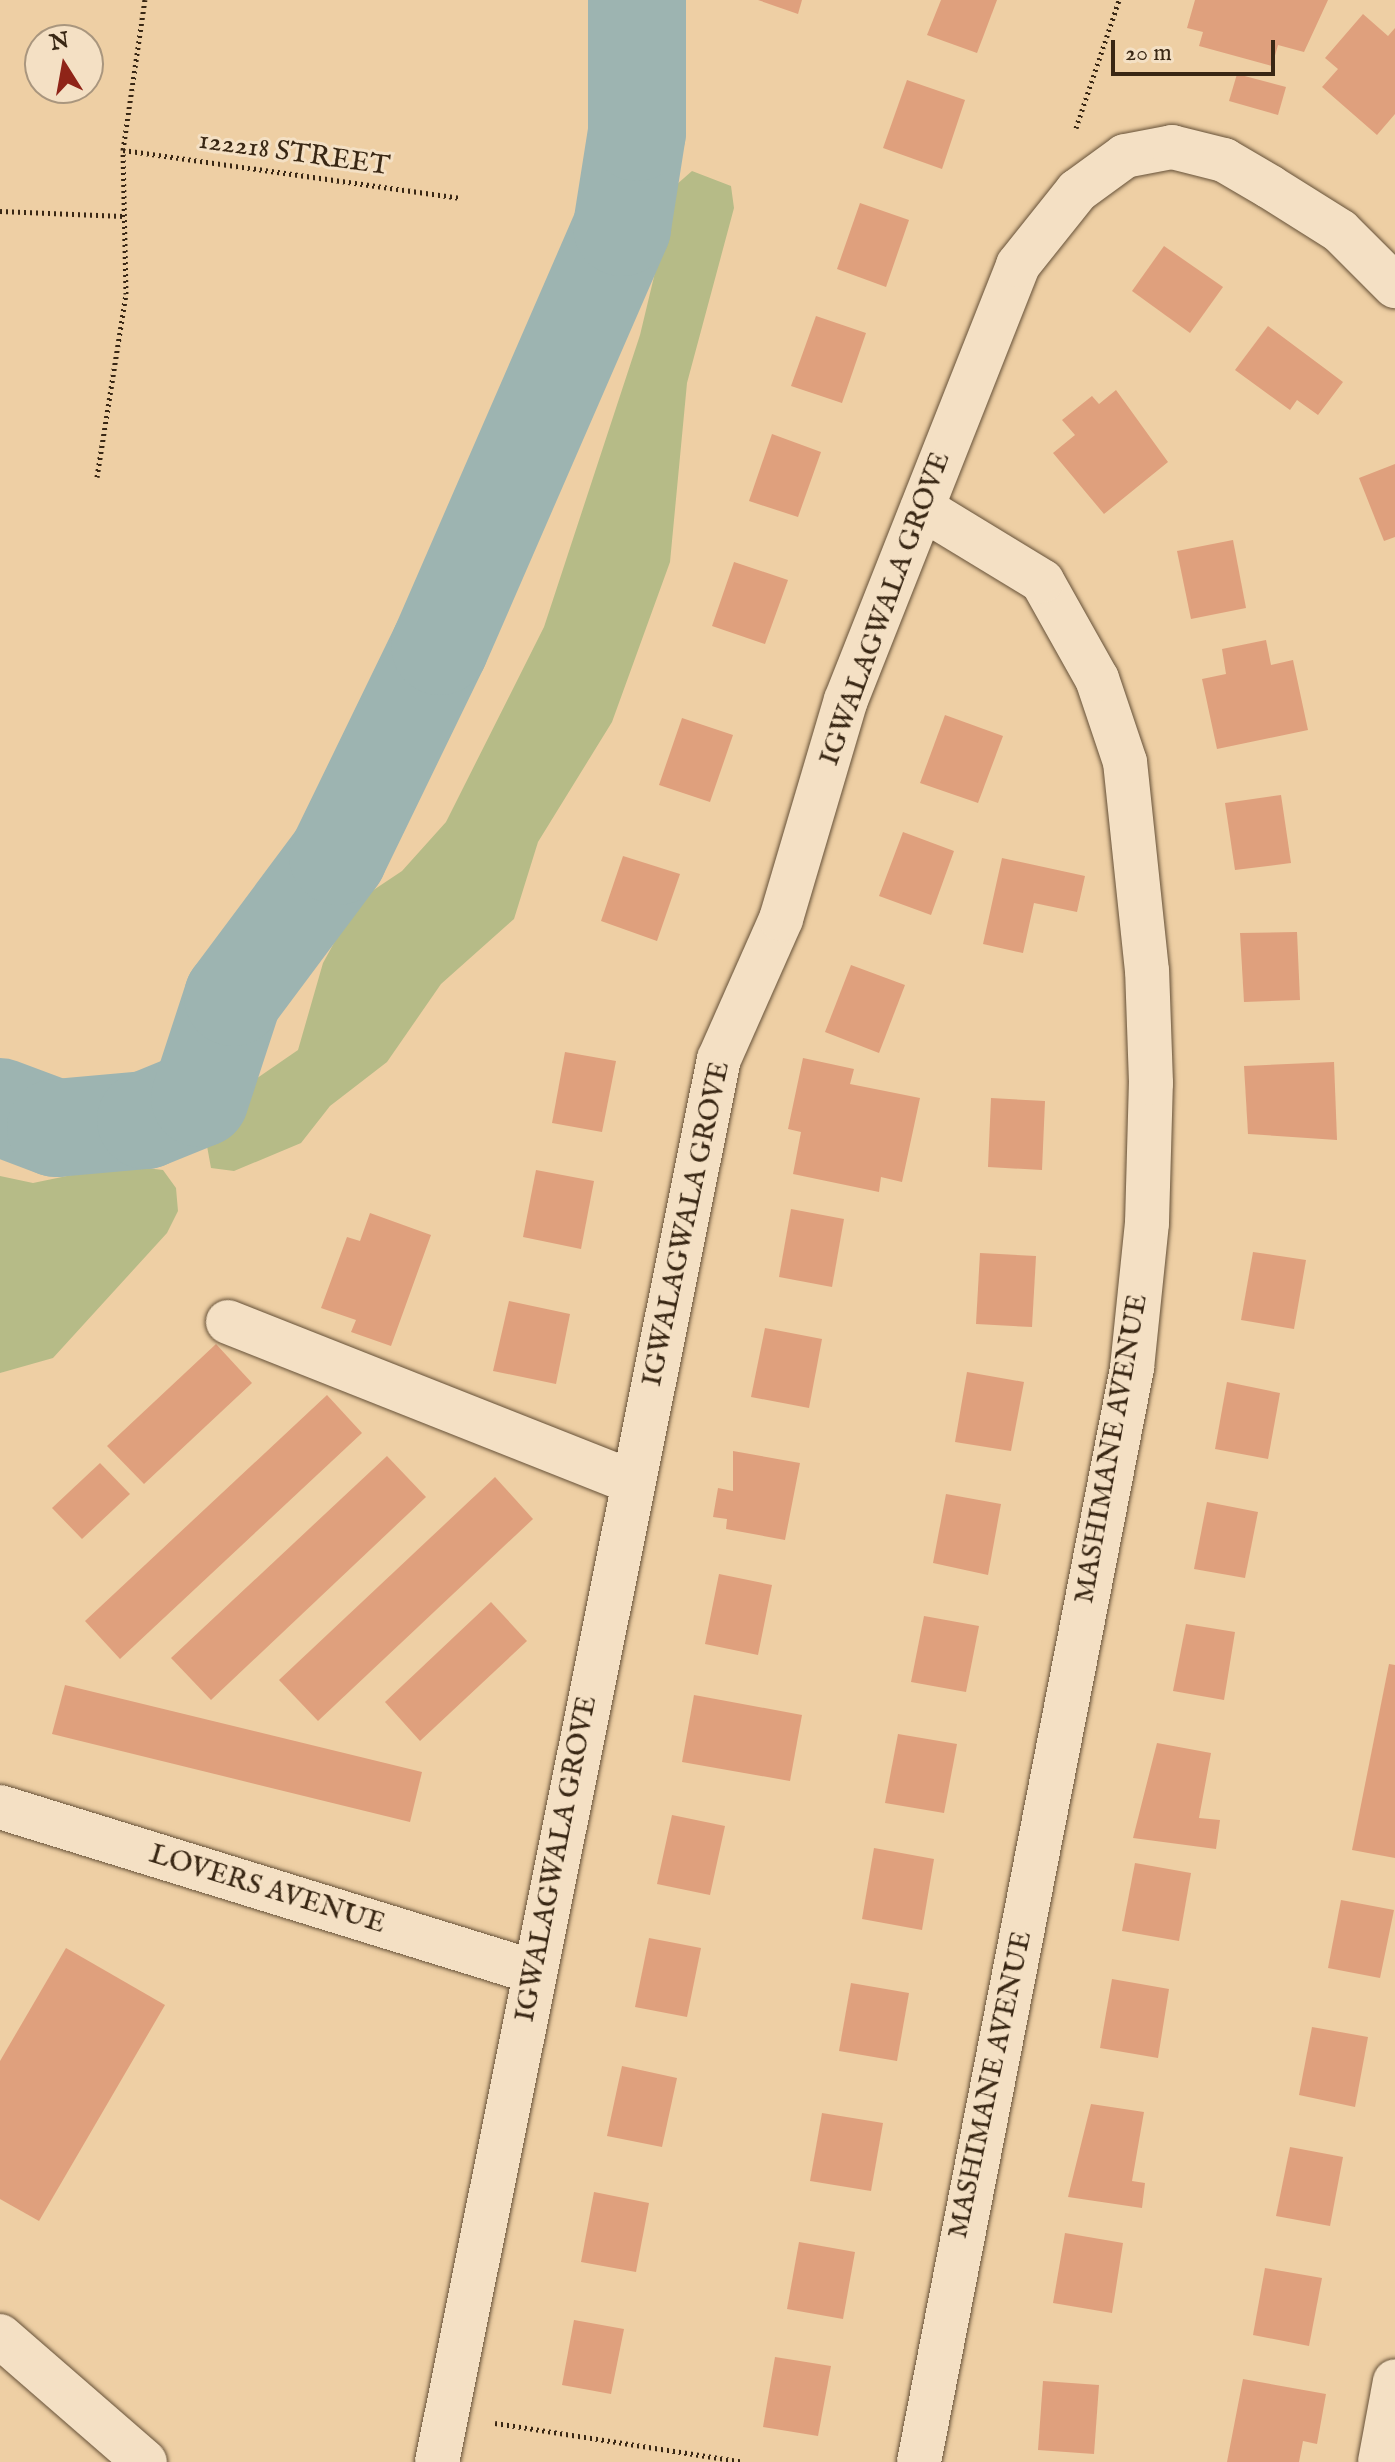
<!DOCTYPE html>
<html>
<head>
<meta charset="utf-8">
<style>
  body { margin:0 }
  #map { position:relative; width:1395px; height:2462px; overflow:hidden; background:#eecfa4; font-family:"IM FELL English",serif }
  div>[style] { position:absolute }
  .green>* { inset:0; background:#b6bb87 }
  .river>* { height:98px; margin:-49px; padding:0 49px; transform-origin:49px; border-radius:49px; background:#9db4b1 }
  .building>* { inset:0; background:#dfa07d }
  .path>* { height:5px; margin-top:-2.5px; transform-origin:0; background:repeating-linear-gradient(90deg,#392714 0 2px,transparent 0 6px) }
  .roads { filter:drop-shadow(0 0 2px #665138) drop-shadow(0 0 2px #665138) }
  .minor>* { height:44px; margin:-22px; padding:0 22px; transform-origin:22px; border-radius:22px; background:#f4e0c4 }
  span { translate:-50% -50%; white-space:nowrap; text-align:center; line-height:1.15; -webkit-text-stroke:6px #f4e0c4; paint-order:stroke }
  .street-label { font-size:28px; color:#392714 }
  .north { position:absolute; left:24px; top:24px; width:80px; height:80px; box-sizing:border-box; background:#f4e0c4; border:2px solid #a9967e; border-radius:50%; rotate:349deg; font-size:22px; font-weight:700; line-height:32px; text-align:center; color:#392714 }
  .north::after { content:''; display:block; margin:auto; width:28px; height:36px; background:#8f2418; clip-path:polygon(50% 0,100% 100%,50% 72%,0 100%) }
  .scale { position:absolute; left:1111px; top:40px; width:164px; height:36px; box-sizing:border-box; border:4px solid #392714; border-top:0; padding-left:10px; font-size:24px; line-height:28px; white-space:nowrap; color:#392714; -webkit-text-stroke:6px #f4e0c4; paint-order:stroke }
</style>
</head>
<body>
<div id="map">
  <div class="green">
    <div style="clip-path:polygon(692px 171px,731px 186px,734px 208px,687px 383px,670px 562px,612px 722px,538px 842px,514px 919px,441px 984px,387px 1062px,330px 1106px,301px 1143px,234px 1171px,211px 1168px,207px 1146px,244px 1087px,298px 1050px,323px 963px,357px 901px,402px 871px,446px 822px,544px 627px,640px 335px,676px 185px)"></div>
    <div style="clip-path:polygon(120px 1165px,163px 1170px,176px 1188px,178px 1211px,167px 1233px,53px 1358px,0 1373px,0 1176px,33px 1183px)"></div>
  </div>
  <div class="river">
    <div style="left:0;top:1107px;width:60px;rotate:20.6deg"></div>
    <div style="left:56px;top:1128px;width:90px;rotate:-5.1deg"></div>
    <div style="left:146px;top:1120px;width:58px;rotate:-22.2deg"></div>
    <div style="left:200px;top:1098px;width:106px;rotate:-71.9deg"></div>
    <div style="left:233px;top:997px;width:176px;rotate:-53.3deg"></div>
    <div style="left:338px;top:856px;width:233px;rotate:-64.1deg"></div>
    <div style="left:440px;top:646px;width:457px;rotate:-66.5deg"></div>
    <div style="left:622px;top:227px;width:96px;rotate:-81deg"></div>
    <div style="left:637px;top:132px;width:132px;rotate:-90deg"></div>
  </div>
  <div class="building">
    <div style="clip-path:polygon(758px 0,802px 0,798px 14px)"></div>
    <div style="clip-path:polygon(941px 0,997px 0,977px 53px,927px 35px)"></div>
    <div style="clip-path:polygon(1195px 0,1328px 0,1304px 52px,1278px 45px,1272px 66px,1199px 46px,1203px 32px,1187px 28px)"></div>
    <div style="clip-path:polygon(1363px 14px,1388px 36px,1395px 28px,1395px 114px,1377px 135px,1322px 87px,1338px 69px,1325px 58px)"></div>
    <div style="clip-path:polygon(1237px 74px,1286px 87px,1278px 115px,1229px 101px)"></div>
    <div style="clip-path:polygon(907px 80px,965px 100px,942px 169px,883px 148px)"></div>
    <div style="clip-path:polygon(860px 203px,909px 220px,886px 287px,837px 269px)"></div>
    <div style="clip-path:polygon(1164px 246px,1223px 287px,1190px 333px,1132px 291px)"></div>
    <div style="clip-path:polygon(816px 316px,866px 333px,842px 403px,791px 386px)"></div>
    <div style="clip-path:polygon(1268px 326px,1343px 382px,1318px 415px,1297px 400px,1290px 410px,1235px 370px)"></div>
    <div style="clip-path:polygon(1116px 390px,1168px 462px,1104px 514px,1053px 453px,1075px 435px,1062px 420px,1092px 396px,1099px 404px)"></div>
    <div style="clip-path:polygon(772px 434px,821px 452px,798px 517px,749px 501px)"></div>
    <div style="clip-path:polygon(1395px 464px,1395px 537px,1384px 541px,1359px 478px)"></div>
    <div style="clip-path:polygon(1233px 540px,1246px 608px,1191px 619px,1177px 551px)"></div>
    <div style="clip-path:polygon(734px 562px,788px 580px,765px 644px,712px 626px)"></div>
    <div style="clip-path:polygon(1266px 640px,1271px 665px,1293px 660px,1308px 730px,1217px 749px,1202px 679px,1226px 674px,1222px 649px)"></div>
    <div style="clip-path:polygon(945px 715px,1003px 736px,978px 803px,920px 783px)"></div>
    <div style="clip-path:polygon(682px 718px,733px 735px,710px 802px,659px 785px)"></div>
    <div style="clip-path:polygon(1281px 795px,1291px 863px,1235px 870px,1225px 803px)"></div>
    <div style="clip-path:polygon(903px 832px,954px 851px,931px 915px,879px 896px)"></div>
    <div style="clip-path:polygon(623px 856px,680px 874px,657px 941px,601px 921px)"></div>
    <div style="clip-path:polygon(1002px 858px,1085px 876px,1077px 912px,1034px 903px,1023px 953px,983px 944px)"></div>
    <div style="clip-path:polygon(1297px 932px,1300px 1000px,1244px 1002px,1240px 933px)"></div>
    <div style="clip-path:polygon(851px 965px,905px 985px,879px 1053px,825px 1032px)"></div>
    <div style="clip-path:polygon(565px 1052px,616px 1061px,602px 1132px,552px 1123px)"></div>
    <div style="clip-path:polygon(803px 1058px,854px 1069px,850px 1084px,920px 1098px,902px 1182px,881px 1177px,879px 1192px,793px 1174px,801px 1132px,788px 1129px)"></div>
    <div style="clip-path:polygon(1334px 1062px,1337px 1140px,1248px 1134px,1244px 1066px)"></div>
    <div style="clip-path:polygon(991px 1098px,1045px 1101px,1042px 1170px,988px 1167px)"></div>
    <div style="clip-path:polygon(536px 1170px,594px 1181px,581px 1249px,523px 1237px)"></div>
    <div style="clip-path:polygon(791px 1209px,844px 1219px,832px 1287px,779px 1277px)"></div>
    <div style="clip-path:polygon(370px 1213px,431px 1235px,391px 1346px,351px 1332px,356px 1320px,321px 1308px,347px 1237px,360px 1241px)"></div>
    <div style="clip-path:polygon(1253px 1252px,1306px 1260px,1294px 1329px,1241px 1320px)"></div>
    <div style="clip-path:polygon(980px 1253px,1036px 1256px,1032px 1327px,976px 1324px)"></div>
    <div style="clip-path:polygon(509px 1301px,570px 1314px,556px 1384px,493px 1371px)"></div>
    <div style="clip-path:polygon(765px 1328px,822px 1339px,809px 1408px,751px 1397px)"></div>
    <div style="clip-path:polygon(216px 1344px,252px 1383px,144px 1484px,107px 1446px)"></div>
    <div style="clip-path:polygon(967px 1372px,1024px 1382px,1011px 1451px,955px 1442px)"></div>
    <div style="clip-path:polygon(1227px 1382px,1280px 1393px,1268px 1459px,1215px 1449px)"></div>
    <div style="clip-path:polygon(327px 1395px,362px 1433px,120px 1659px,85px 1621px)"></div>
    <div style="clip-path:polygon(733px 1451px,800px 1463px,785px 1540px,726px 1529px,727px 1519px,713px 1517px,718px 1488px,733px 1491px)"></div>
    <div style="clip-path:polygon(387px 1456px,426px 1497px,211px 1700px,171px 1658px)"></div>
    <div style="clip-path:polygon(100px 1463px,130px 1494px,82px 1539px,52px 1508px)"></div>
    <div style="clip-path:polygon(495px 1477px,533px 1519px,318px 1721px,279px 1680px)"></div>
    <div style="clip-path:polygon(946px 1494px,1001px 1504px,988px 1575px,933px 1563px)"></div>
    <div style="clip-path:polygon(1207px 1502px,1258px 1512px,1245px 1578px,1194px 1569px)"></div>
    <div style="clip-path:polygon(719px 1574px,772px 1585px,758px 1655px,705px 1644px)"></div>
    <div style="clip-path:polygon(491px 1602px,527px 1641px,420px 1741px,385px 1702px)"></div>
    <div style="clip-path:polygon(924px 1616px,979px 1626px,966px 1692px,911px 1682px)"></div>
    <div style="clip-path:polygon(1186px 1624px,1235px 1632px,1224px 1700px,1173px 1691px)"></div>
    <div style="clip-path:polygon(1389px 1664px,1395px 1665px,1395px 1858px,1352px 1850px)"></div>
    <div style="clip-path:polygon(65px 1685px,422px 1772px,410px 1822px,52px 1734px)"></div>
    <div style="clip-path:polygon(694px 1695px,802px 1715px,790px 1781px,682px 1762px)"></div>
    <div style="clip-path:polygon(898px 1734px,957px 1744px,944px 1813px,885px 1803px)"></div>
    <div style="clip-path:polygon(1157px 1743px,1211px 1753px,1199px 1818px,1220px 1820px,1216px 1849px,1133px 1838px)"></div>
    <div style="clip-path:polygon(672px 1815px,725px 1826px,710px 1895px,657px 1884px)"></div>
    <div style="clip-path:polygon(874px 1848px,934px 1859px,922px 1930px,862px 1919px)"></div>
    <div style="clip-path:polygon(1135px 1863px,1191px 1873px,1179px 1941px,1122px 1931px)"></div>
    <div style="clip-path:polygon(1341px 1900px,1394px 1910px,1380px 1978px,1328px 1968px)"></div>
    <div style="clip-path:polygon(649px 1938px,701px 1948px,687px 2017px,635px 2007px)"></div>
    <div style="clip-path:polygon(66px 1948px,165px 2005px,39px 2221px,0 2199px,0 2061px)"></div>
    <div style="clip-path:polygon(1112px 1979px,1169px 1989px,1158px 2058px,1100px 2048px)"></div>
    <div style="clip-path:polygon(851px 1983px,909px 1993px,897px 2061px,839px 2051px)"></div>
    <div style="clip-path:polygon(1312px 2027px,1368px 2037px,1355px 2107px,1299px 2095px)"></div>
    <div style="clip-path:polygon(622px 2066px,677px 2078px,662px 2147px,607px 2136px)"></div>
    <div style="clip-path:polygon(1091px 2104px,1144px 2112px,1132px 2181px,1145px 2183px,1142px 2208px,1068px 2197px)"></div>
    <div style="clip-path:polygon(822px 2113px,883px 2123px,871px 2191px,810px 2181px)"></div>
    <div style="clip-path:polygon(1290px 2147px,1343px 2157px,1330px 2226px,1276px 2216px)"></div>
    <div style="clip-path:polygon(594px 2192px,649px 2203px,636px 2272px,581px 2262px)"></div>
    <div style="clip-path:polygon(1065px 2233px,1123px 2243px,1112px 2313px,1053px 2303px)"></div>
    <div style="clip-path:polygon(799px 2242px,855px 2252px,843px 2319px,787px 2309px)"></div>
    <div style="clip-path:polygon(1265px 2268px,1322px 2278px,1309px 2346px,1253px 2335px)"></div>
    <div style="clip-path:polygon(574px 2320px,624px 2329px,611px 2394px,562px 2385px)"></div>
    <div style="clip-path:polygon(775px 2357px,831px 2366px,818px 2436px,763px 2427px)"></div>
    <div style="clip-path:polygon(1243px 2379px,1326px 2394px,1317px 2444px,1303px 2441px,1299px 2462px,1227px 2462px)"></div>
    <div style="clip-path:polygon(1043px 2381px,1099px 2385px,1094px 2454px,1038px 2450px)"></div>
  </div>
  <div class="path">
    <div style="left:1076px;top:128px;width:135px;rotate:-71.4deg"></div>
    <div style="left:123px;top:150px;width:341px;rotate:8.1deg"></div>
    <div style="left:0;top:211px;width:123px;rotate:2.3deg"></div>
    <div style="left:97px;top:477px;width:185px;rotate:-81deg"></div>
    <div style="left:126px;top:294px;width:144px;rotate:-91.2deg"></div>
    <div style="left:123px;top:150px;width:152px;rotate:-81.7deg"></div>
    <div style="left:495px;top:2423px;width:251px;rotate:8.9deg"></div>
  </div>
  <div class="roads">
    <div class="minor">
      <div style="left:228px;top:1322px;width:435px;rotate:21.6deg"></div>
      <div style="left:0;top:1807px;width:559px;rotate:17.17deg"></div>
      <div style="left:0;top:2336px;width:192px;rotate:41deg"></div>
      <div style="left:437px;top:2462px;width:1431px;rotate:-78.64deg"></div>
      <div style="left:719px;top:1059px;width:153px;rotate:-66.1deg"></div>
      <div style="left:781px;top:919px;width:228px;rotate:-73.5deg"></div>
      <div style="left:846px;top:700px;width:468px;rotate:-68.4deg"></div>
      <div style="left:1018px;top:265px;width:95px;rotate:-51.4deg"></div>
      <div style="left:1077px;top:191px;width:59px;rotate:-36.1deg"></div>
      <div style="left:1125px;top:156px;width:48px;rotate:-10.8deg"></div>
      <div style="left:1172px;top:147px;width:54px;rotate:14deg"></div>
      <div style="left:1224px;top:160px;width:53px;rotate:30.4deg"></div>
      <div style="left:1270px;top:187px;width:83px;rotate:32.2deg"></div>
      <div style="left:1340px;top:231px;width:78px;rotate:45deg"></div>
      <div style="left:919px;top:2462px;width:1115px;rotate:-78.98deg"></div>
      <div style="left:1132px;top:1368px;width:146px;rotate:-84.1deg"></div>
      <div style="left:1147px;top:1223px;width:140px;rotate:-88.4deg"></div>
      <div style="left:1151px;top:1083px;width:112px;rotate:-92deg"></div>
      <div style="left:1147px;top:971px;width:210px;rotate:-96deg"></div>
      <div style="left:1125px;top:762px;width:88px;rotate:-108.6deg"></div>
      <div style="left:1097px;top:679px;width:112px;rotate:-119.3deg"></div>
      <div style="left:1042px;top:581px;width:140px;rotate:-148.7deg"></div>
      <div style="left:1380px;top:2462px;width:82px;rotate:-79.5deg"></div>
    </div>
  </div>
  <div class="street-label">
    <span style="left:294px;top:154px;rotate:8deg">122218 STREET</span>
    <span style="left:886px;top:609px;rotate:-70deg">IGWALAGWALA GROVE</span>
    <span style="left:687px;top:1224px;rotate:-78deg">IGWALAGWALA GROVE</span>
    <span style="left:1112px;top:1449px;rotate:-80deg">MASHIMANE AVENUE</span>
    <span style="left:557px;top:1859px;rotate:-79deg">IGWALAGWALA GROVE</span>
    <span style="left:267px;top:1890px;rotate:17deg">LOVERS AVENUE</span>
    <span style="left:991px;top:2085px;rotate:-78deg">MASHIMANE AVENUE</span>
  </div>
  <div class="north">N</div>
  <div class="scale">20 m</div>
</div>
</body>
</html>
